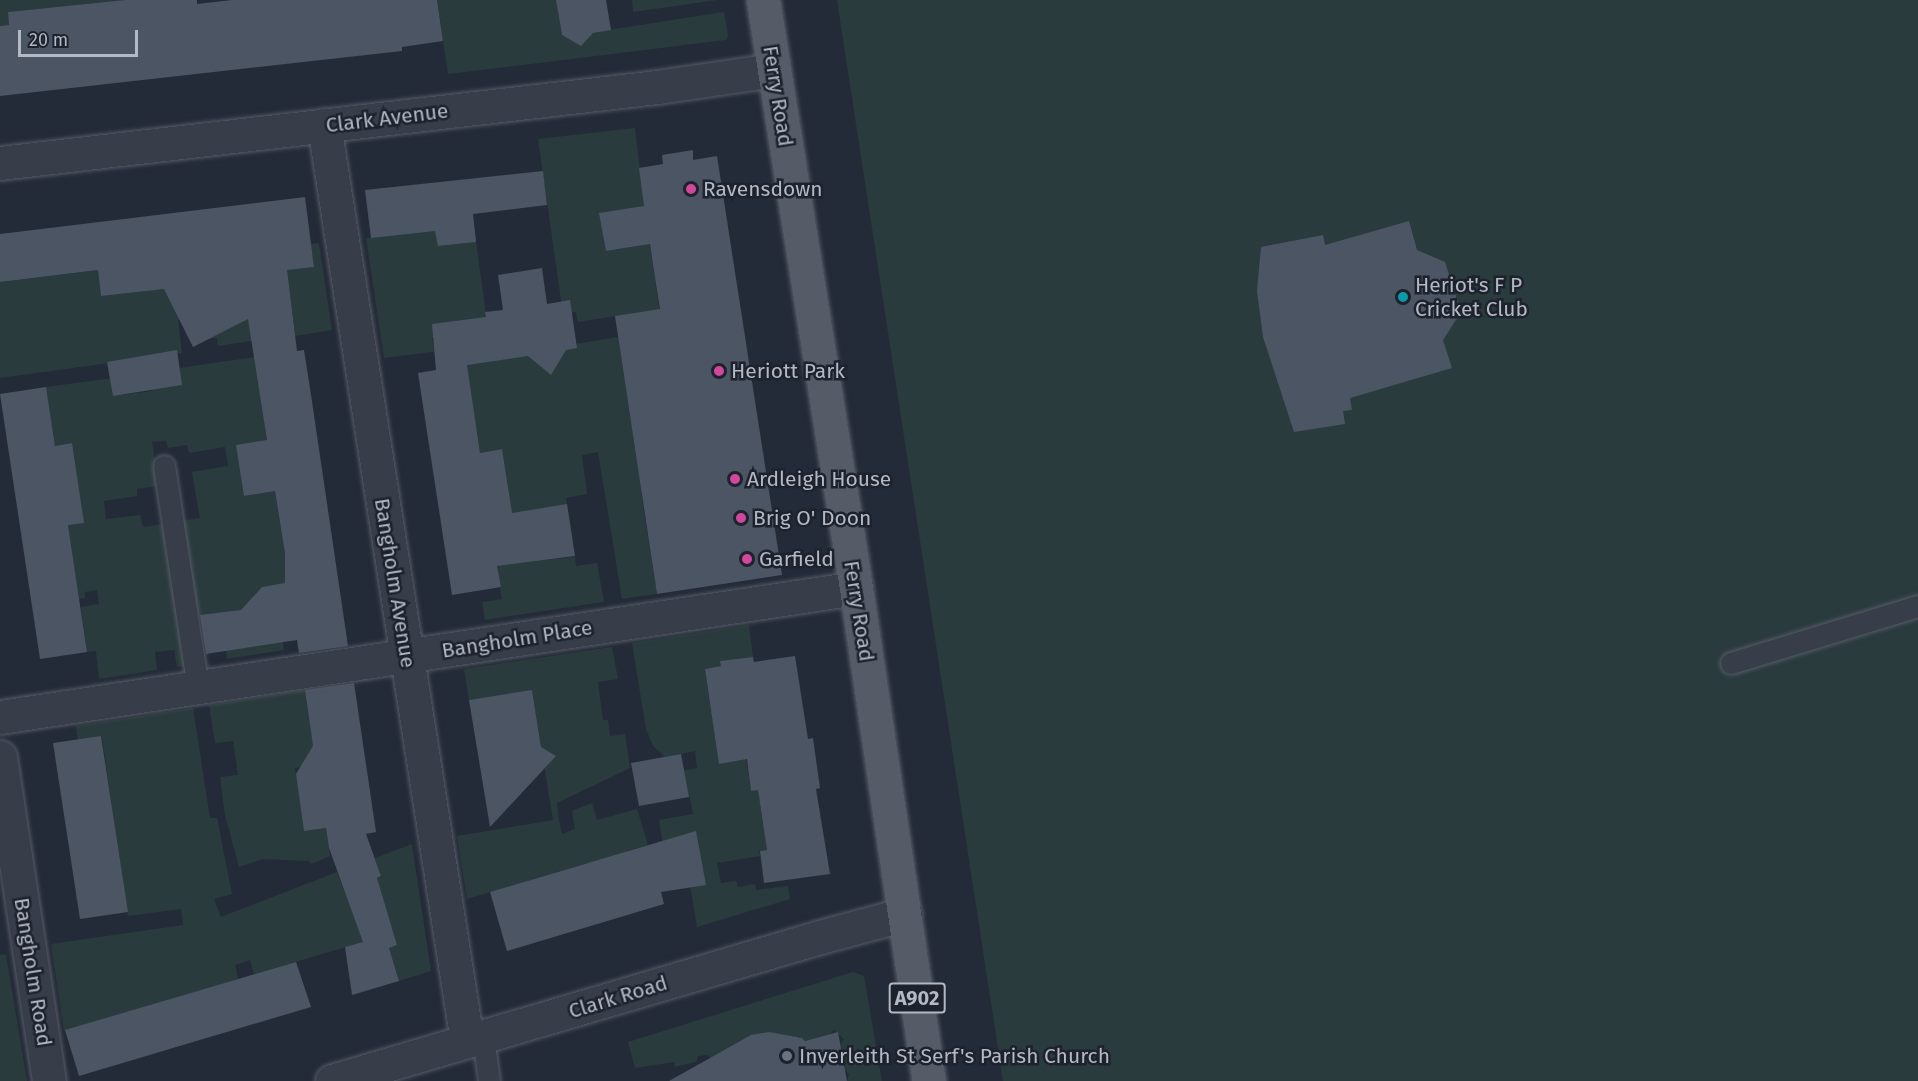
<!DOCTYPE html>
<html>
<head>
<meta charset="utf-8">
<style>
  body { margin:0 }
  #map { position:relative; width:1918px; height:1081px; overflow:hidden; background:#242b38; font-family:"Fira Sans",sans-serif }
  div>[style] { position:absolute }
  .green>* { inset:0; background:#2a3b3d }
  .building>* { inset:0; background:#4c5563 }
  .roads { filter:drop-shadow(0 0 2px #555b66) drop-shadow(0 0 2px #555b66) }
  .service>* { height:21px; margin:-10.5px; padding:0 10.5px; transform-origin:10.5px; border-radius:10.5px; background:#373d49 }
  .minor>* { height:33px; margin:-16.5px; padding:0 16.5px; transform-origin:16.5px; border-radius:16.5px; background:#373d49 }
  .primary>* { height:33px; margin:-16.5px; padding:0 16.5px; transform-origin:16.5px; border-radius:16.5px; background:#555c68 }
  .dots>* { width:16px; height:16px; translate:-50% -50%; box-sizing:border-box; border:3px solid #1d222d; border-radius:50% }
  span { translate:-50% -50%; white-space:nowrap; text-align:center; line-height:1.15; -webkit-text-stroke:5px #1d222d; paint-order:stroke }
  .shield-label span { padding:2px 4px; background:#1d222d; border:2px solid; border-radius:4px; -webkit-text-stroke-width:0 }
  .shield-label { font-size:20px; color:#b2b8c4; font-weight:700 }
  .street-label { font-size:21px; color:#b2b8c4 }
  .poi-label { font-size:21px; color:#b2b8c4 }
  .left { translate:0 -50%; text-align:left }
  .scale { position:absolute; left:18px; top:30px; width:120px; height:27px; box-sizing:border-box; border:3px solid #b2b8c4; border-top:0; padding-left:8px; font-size:18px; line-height:21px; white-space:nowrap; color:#b2b8c4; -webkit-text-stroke:4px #1d222d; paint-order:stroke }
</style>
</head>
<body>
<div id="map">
  <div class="green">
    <div style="clip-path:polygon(0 0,129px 0,8px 12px,9px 25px,0 26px)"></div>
    <div style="clip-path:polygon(415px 0,556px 0,562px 36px,569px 36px,576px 43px,579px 43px,589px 33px,724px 12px,728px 36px,726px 40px,448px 74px,438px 6px,405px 10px)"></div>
    <div style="clip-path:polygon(632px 0,717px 0,633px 12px)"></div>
    <div style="clip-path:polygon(837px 0,1918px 0,1918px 1081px,1003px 1081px)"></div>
    <div style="clip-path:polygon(635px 128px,645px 213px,600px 214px,606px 251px,640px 246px,649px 240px,660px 313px,648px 311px,578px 322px,576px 312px,563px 314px,538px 139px)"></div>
    <div style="clip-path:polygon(evenodd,474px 226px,490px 345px,556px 347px,618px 337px,635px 447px,674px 486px,641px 492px,657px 594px,622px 599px,598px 452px,582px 455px,587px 494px,566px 498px,573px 539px,541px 542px,543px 560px,575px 557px,576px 566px,597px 563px,604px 602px,485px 620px,482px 602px,502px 599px,494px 546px,501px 449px,480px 453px,464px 348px,384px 358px,366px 238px,435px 230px,439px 246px,470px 242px,474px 226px,452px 335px,454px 347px,434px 350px,432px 338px,452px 335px)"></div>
    <div style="clip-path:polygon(319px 243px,332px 330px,295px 336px,292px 309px,254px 313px,257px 340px,218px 346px,217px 338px,208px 339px,194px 313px,178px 320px,182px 353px,0 378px,0 282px,98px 270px,101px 296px,138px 291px,247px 252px,314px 267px,311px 244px)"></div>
    <div style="clip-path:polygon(255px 357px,269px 453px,241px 477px,244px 496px,275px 491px,289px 582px,260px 589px,253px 597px,255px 607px,279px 610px,284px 650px,227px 659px,221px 613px,196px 616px,180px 521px,200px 518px,192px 472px,228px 466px,225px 447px,189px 453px,187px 445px,168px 448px,166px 441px,152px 442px,159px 486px,137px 489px,137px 496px,104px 501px,106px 519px,140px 515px,143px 527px,164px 524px,187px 666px,177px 667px,174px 650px,155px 652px,157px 670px,99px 679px,96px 651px,87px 652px,81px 607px,99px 604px,97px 590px,85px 592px,85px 598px,79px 599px,59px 464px,71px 443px,55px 446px,46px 387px,120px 377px,122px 395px,151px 391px,179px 368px)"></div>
    <div style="clip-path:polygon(749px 625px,753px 657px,721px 661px,721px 666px,705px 669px,709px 697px,736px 693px,751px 791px,758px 790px,767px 850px,759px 851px,760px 856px,717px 863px,721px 883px,736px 881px,738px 887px,755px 884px,756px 890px,788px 886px,790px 899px,697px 927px,684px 849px,664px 852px,659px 820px,693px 814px,689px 794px,675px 796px,668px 774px,697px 768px,695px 751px,665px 757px,653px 746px,646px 729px,632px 643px)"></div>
    <div style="clip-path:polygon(612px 647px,618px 679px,598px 682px,603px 720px,608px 720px,610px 736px,625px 734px,630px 768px,557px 803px,559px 820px,562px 834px,575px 829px,572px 811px,592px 803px,597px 820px,637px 809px,648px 845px,627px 851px,630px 864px,587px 863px,467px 899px,457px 836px,553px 820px,532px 691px,469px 700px,464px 669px)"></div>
    <div style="clip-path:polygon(305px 690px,316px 765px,295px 768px,301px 806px,305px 831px,326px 828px,330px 856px,311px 864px,309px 861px,263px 859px,239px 867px,225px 815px,220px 777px,238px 775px,233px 741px,215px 743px,209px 705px)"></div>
    <div style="clip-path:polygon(193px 708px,210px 818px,217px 818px,232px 894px,214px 899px,221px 917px,337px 872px,344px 890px,381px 877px,375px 858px,412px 844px,431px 971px,399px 981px,389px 948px,397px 945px,391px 925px,370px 940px,254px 974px,250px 960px,235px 965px,238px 979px,64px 1031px,51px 944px,183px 925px,181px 909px,128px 916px,102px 737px,78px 740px,76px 726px)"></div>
    <div style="clip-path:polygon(6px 954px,27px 1081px,0 1081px,0 955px)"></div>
    <div style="clip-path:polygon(853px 972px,864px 976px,882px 1081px,847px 1081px,849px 1074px,845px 1070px,841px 1043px,844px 1039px,834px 1030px,830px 1034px,805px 1041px,799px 1036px,790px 1045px,774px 1033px,768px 1032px,767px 1038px,713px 1059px,707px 1055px,698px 1056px,696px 1062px,675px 1067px,674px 1062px,635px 1068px,628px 1042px)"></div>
  </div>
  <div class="building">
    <div style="clip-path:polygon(125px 0,197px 0,197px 4px,232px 0,437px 0,443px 41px,402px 47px,402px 51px,0 96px,0 26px,9px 25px,8px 12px)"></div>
    <div style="clip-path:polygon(556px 0,606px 0,611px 30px,593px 33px,581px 46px,562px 35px)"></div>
    <div style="clip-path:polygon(693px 150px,693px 160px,717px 156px,782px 575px,657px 594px,615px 316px,660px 309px,655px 278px,650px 244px,606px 251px,599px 213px,644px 206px,639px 168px,663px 164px,662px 155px)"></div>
    <div style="clip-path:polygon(543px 171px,547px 205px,473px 214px,476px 242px,438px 246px,435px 231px,371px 238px,365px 190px)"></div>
    <div style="clip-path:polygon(305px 197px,314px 267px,287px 270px,297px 351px,304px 350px,310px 388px,348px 646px,299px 653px,297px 640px,206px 654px,200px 615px,241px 610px,262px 587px,285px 583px,285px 554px,275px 491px,244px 496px,236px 445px,267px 440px,248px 319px,193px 347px,164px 289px,101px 296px,98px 270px,0 282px,0 234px)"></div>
    <div style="clip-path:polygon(1409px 221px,1417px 250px,1445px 262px,1461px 312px,1443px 340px,1452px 368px,1350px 398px,1352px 410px,1343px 411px,1345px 424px,1294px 432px,1263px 337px,1257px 291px,1261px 247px,1323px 235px,1325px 245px)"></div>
    <div style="clip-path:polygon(542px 268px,547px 304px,570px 300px,577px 348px,566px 350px,551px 375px,528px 356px,467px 365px,480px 453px,502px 449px,512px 513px,567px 504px,575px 556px,497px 566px,501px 587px,452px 595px,418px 373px,436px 370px,432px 324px,486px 317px,485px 312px,503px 310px,498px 275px)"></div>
    <div style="clip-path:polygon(177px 350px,182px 385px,113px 396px,107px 362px)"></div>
    <div style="clip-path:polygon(46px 387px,55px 446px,72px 443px,84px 523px,68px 525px,87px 652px,40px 659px,0 394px)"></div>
    <div style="clip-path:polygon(795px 656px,808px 739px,813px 738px,820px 788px,816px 789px,830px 874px,764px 883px,760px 851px,767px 850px,758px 790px,751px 791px,747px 759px,719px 764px,705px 669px,721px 666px,720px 661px,753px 657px,754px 662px)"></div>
    <div style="clip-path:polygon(354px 683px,376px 832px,366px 834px,381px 876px,377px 878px,397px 945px,389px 948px,399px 981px,352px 995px,345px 947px,363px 942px,329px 848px,326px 828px,304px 831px,296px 774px,313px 746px,305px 690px)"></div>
    <div style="clip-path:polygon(532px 690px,541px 747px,556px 756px,490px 827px,469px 700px)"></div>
    <div style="clip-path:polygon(101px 736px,128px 912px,80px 919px,53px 743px)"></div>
    <div style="clip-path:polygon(681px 754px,689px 797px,639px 806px,631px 763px)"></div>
    <div style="clip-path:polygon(696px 831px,706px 885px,661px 892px,664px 904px,507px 951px,490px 892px)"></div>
    <div style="clip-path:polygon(296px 962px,311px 1007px,79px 1076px,65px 1030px)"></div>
    <div style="clip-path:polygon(769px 1032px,802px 1038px,805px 1041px,838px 1032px,847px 1081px,669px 1081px,751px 1035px)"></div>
  </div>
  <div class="roads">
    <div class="service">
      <div style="left:164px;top:466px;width:224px;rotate:81.3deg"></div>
      <div style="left:1731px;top:663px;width:195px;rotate:-17deg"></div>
      <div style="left:483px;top:1037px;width:44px;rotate:82.2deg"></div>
    </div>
    <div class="minor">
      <div style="left:324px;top:125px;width:927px;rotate:81.13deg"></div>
      <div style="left:0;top:163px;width:661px;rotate:-6.6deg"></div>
      <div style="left:657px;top:87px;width:118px;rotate:-8.3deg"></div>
      <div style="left:0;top:717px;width:866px;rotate:-8.57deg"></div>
      <div style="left:0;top:757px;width:328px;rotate:81.4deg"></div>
      <div style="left:332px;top:1081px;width:509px;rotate:-16.44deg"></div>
      <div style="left:820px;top:937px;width:88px;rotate:-15.1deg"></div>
    </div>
    <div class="primary">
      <div style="left:763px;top:0;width:595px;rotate:81.01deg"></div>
      <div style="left:856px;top:588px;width:498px;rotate:81.6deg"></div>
    </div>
  </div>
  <div class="dots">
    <div style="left:691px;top:189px;background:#d1479c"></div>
    <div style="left:1403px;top:297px;background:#0f9aa8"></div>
    <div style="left:719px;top:371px;background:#d1479c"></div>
    <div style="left:735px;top:479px;background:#d1479c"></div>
    <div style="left:741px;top:518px;background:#d1479c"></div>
    <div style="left:747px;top:559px;background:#d1479c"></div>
    <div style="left:787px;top:1056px;background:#6b7280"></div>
  </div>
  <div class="shield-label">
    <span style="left:917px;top:998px">A902</span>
  </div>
  <div class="street-label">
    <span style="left:778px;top:96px;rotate:81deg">Ferry Road</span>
    <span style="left:387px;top:118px;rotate:-7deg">Clark Avenue</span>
    <span style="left:395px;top:583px;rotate:81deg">Bangholm Avenue</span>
    <span style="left:859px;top:611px;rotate:81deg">Ferry Road</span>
    <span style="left:517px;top:639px;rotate:-9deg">Bangholm Place</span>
    <span style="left:33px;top:972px;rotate:81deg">Bangholm Road</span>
    <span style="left:618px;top:997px;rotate:-17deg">Clark Road</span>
  </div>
  <div class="poi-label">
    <span class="left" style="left:703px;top:189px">Ravensdown</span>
    <span class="left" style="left:1415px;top:297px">Heriot's F P<br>Cricket Club</span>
    <span class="left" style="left:731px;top:371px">Heriott Park</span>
    <span class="left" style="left:747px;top:479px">Ardleigh House</span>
    <span class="left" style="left:753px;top:518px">Brig O' Doon</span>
    <span class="left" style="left:759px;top:559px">Garfield</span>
    <span class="left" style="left:799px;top:1056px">Inverleith St Serf's Parish Church</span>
  </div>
  <div class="scale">20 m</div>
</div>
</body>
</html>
